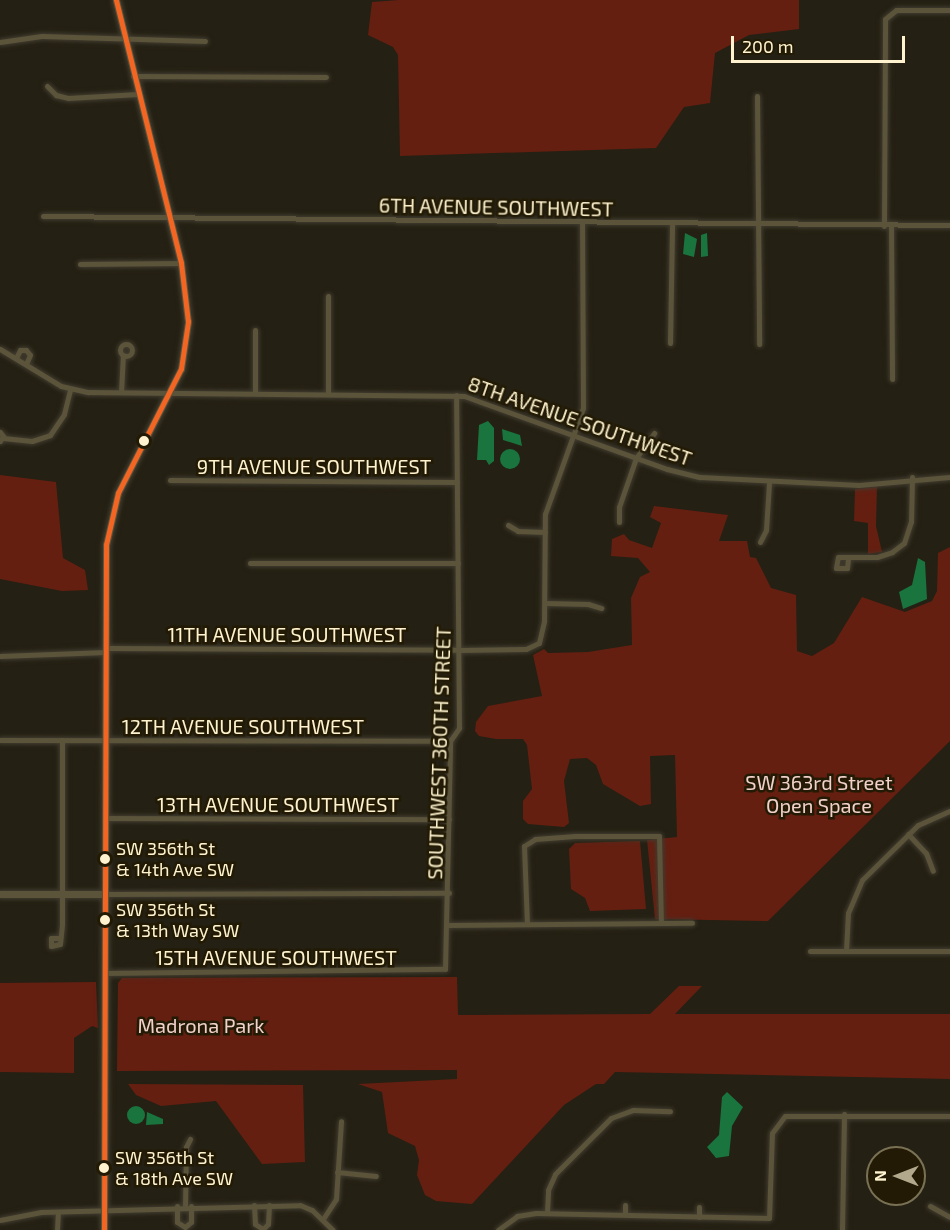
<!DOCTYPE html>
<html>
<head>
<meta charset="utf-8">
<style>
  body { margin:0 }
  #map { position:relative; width:950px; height:1230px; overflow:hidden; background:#242013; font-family:"Exo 2",sans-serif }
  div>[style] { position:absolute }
  .green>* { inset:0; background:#641f11 }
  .water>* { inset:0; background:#19743e }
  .round { border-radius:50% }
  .roads { filter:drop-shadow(0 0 2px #413c2f) drop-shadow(0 0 2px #413c2f) }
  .street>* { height:5px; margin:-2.5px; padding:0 2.5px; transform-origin:2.5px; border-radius:2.5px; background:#5b543b }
  .street>.ring { margin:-2.5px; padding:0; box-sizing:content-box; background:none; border:5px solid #5b543b; border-radius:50% }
  .secondary>* { height:7px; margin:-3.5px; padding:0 3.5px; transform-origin:3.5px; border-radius:3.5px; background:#5b543b }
  .bus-1>* { height:4.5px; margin:-2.25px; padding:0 2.25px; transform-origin:2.25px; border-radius:2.25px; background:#f26522 }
  .dots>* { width:16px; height:16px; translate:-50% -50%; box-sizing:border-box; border:3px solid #221a04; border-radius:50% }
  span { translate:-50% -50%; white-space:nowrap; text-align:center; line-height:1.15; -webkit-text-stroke:5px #221a04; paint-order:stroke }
  .bus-label { font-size:18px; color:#fef3ce }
  .left { translate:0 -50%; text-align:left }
  .street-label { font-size:20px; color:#fef3ce }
  .park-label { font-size:20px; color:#f1d1ca }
  .north { position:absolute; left:866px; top:1146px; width:60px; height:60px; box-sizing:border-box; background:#221a04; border:2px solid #7a7155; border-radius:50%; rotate:270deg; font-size:16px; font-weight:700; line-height:24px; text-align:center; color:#fef3ce }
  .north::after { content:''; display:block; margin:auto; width:21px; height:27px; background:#b2a98d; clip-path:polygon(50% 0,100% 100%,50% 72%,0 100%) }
  .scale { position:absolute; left:731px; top:36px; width:174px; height:27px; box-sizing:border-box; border:3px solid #fef3ce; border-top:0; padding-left:8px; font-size:18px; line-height:21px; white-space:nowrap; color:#fef3ce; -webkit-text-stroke:4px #221a04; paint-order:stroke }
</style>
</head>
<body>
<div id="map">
  <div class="green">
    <div style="clip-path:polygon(399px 0,799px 0,799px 29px,749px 35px,715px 53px,710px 103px,684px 107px,656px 148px,400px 156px,398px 55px,393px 47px,368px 35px,372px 2px)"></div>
    <div style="clip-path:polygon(0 475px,56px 482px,63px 558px,85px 570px,88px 590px,62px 591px,0 579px)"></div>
    <div style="clip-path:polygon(877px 487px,876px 526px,882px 552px,868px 554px,868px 523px,854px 521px,855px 489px)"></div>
    <div style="clip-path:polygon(654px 506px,728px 515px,719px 541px,747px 541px,750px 557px,756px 558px,771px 588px,796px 595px,797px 651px,812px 656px,834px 643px,862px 597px,905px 612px,932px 601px,937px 591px,938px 553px,950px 547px,950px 741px,768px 921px,655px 919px,647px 840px,677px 837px,675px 755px,650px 756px,651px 804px,640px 806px,603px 784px,596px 765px,587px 758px,570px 759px,564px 781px,569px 823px,564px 827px,528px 824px,523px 819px,523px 801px,532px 789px,527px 745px,523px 739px,496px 739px,479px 736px,475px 731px,476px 722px,488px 706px,542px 696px,533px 655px,544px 649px,548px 653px,588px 652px,632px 645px,631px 598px,640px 577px,650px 572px,638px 558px,611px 556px,612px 539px,624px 534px,629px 540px,652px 548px,661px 523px,650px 517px)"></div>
    <div style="clip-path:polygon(640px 841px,646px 909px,590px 911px,585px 898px,571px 889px,569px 849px,575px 843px)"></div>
    <div style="clip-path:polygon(457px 977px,458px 1015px,650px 1014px,679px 986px,702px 986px,675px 1014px,950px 1014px,950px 1079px,615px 1072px,604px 1084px,596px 1084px,564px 1105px,472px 1204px,436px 1201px,425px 1195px,417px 1175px,419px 1160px,415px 1146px,388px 1133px,382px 1092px,358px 1084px,457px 1079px,457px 1070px,117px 1071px,118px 983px,122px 978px)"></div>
    <div style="clip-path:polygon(96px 982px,98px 1028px,92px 1026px,74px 1038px,74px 1073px,0 1072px,0 983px)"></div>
    <div style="clip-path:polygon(128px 1084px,303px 1085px,305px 1162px,262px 1164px,216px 1101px,161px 1106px,136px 1095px)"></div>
  </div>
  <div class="water">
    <div style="clip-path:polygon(685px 233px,697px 239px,694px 257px,683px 254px)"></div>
    <div style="clip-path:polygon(707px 233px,708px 256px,701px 257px,701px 235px)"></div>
    <div style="clip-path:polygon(488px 421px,494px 428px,494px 461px,489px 465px,486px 460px,477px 460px,479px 425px)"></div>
    <div style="clip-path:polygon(502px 429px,520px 435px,522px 446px,503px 440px)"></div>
    <div class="round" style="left:500px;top:449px;width:20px;height:20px"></div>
    <div style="clip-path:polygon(918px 558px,925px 562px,927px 599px,903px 609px,899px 592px,912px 585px)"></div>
    <div style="clip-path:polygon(727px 1092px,743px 1107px,732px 1126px,729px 1156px,716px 1158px,707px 1147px,719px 1135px,722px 1097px)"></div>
    <div class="round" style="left:127px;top:1106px;width:18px;height:18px"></div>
    <div style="clip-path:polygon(147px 1112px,163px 1119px,163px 1124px,146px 1125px)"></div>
  </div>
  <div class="roads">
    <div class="street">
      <div style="left:0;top:42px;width:42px;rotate:-8.1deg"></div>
      <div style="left:42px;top:36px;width:163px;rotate:1.8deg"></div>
      <div style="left:133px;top:76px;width:193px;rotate:0.3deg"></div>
      <div style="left:47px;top:86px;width:13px;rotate:45deg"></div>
      <div style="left:56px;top:95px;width:12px;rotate:14deg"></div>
      <div style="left:68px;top:98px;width:70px;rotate:-3.3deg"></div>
      <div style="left:757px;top:96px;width:248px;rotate:89.5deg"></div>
      <div style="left:43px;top:216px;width:907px;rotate:0.57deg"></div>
      <div style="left:884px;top:226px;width:207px;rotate:-89.7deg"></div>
      <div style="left:885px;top:19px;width:14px;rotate:-39deg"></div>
      <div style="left:896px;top:10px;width:54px"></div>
      <div style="left:891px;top:226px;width:153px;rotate:89.6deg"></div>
      <div style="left:80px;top:264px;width:101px;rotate:-0.6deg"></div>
      <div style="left:255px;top:330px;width:63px;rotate:90deg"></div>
      <div style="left:670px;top:343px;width:120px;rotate:-89deg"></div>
      <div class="ring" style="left:120px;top:344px;width:7px;height:7px"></div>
      <div style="left:0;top:349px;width:71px;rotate:31.2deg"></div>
      <div style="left:61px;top:386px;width:28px;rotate:13deg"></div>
      <div style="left:88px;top:392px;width:376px;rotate:0.6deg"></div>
      <div style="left:464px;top:396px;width:216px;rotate:19.8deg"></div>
      <div style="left:667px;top:469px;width:34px;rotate:14deg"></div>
      <div style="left:700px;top:477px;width:159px;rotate:2.9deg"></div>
      <div style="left:859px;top:485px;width:91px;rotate:-5deg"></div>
      <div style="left:16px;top:358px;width:9px;rotate:-63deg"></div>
      <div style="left:20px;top:350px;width:6px"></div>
      <div style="left:26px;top:350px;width:6px;rotate:51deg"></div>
      <div style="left:30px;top:355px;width:10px;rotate:114deg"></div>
      <div style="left:121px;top:392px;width:37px;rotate:-87deg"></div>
      <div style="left:328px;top:392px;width:96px;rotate:-90deg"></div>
      <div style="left:0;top:432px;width:5px;rotate:53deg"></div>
      <div style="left:3px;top:436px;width:6px;rotate:121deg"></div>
      <div style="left:3px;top:438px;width:29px;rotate:6deg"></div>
      <div style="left:32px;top:441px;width:19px;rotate:-18deg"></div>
      <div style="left:50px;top:435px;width:25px;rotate:-56deg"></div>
      <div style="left:64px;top:414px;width:25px;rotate:-76deg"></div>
      <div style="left:170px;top:480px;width:287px;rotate:0.4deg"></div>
      <div style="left:619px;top:522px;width:15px;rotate:-90deg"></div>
      <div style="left:619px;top:507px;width:52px;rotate:-70.9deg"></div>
      <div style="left:636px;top:458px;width:31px;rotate:-54deg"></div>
      <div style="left:508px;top:525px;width:12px;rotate:31deg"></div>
      <div style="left:518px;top:531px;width:27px;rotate:2deg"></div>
      <div style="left:760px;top:542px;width:13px;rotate:-63deg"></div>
      <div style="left:766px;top:530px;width:47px;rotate:-86.3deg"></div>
      <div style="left:848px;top:559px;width:9px;rotate:96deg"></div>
      <div style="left:847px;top:568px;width:11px;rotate:180deg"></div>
      <div style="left:836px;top:568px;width:11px;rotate:-80deg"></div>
      <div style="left:838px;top:557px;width:39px"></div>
      <div style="left:877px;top:557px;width:16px;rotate:-18deg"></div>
      <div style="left:892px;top:552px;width:15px;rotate:-37deg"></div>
      <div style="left:904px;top:543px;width:22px;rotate:-72deg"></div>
      <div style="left:911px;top:522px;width:45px;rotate:-88.7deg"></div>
      <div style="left:250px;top:563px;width:208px"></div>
      <div style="left:545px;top:603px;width:43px;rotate:1.3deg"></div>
      <div style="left:588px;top:604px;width:14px;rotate:17deg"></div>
      <div style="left:106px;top:648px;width:353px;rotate:0.3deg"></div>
      <div style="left:459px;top:650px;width:67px;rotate:-0.9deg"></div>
      <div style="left:526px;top:649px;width:14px;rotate:-25deg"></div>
      <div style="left:539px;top:643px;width:23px;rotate:-77deg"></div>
      <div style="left:544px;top:621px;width:107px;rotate:-89.5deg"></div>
      <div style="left:545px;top:514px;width:113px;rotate:-70.3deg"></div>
      <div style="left:583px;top:408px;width:184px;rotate:-90.3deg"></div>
      <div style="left:0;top:656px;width:106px;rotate:-2.2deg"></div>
      <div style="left:0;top:740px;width:450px;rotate:0.1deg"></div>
      <div style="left:107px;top:818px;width:342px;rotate:0.2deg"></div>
      <div style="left:908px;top:834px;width:26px;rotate:47deg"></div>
      <div style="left:926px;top:853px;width:19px;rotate:69deg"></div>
      <div style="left:106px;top:894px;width:343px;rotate:-0.2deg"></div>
      <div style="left:527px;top:924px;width:78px;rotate:-92.2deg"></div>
      <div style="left:524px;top:846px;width:13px;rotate:-32deg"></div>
      <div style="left:535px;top:839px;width:40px;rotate:-4.3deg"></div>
      <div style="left:575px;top:836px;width:84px"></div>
      <div style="left:659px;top:836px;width:87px;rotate:88.7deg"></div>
      <div style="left:448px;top:925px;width:244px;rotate:-0.5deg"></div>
      <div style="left:59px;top:938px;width:8px;rotate:180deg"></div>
      <div style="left:51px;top:938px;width:8px;rotate:90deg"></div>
      <div style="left:51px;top:946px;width:9px;rotate:-13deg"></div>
      <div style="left:60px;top:944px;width:20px;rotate:-84deg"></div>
      <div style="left:62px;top:924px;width:184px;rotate:-90deg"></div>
      <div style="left:810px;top:951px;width:140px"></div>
      <div style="left:846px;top:951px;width:38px;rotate:-87deg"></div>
      <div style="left:848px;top:913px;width:36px;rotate:-67deg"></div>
      <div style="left:862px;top:880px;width:78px;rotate:-44.5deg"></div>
      <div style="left:918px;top:825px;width:35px;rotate:-24deg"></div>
      <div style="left:107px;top:973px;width:338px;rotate:-0.7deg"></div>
      <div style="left:445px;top:969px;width:228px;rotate:-88.7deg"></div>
      <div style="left:450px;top:741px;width:16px;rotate:-55deg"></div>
      <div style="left:459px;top:728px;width:333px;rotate:-90.5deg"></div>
      <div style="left:337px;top:1172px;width:39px;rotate:6deg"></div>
      <div style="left:254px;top:1205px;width:19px;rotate:87deg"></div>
      <div style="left:255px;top:1224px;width:9px;rotate:32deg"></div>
      <div style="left:263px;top:1229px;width:7px;rotate:-45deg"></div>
      <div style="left:268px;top:1224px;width:19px;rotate:-87deg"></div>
      <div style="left:177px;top:1206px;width:16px;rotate:90deg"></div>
      <div style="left:177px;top:1222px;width:9px;rotate:32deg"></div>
      <div style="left:185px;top:1227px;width:8px;rotate:-40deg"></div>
      <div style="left:191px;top:1222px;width:16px;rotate:-90deg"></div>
      <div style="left:185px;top:1206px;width:59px;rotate:-89deg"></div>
      <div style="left:186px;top:1147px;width:9px;rotate:-63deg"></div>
      <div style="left:930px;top:1206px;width:23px;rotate:29deg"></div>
      <div style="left:547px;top:1212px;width:22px;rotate:-87deg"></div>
      <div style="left:548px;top:1190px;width:17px;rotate:-66deg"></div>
      <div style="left:555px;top:1174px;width:79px;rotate:-45deg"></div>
      <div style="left:611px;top:1118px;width:23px;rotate:-20deg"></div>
      <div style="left:633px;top:1110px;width:37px;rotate:2deg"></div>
      <div style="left:625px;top:1214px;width:9px;rotate:-90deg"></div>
      <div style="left:699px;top:1217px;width:10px;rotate:-90deg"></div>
      <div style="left:323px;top:1219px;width:24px;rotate:-57deg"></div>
      <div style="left:336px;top:1199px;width:78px;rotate:-86.3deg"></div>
      <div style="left:0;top:1220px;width:42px;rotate:-11deg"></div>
      <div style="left:41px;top:1212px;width:259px;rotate:-1.5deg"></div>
      <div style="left:300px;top:1205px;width:13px;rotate:23deg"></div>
      <div style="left:312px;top:1210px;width:29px;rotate:44deg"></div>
      <div style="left:57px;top:1230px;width:17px;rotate:-87deg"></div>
      <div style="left:498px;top:1230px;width:24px;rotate:-36deg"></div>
      <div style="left:517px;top:1216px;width:19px;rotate:-9deg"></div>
      <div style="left:536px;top:1213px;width:233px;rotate:1.2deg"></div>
      <div style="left:769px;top:1218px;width:85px;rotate:-88deg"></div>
      <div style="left:772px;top:1133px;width:21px;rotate:-53deg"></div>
      <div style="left:785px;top:1116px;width:165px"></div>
      <div style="left:842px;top:1230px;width:116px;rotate:-89deg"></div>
    </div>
    <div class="secondary">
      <div style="left:0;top:894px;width:106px"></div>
      <div style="left:104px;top:1230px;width:685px;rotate:-89.83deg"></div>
      <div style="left:106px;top:545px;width:53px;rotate:-77deg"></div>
      <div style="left:118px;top:493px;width:139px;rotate:-63.1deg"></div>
      <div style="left:181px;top:369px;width:48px;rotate:-81.5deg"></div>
      <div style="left:188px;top:322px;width:59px;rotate:-96.8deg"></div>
      <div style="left:181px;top:263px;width:271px;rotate:-103.9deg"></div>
    </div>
  </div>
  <div class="bus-1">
    <div style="left:104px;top:1230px;width:685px;rotate:-89.83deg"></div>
    <div style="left:106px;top:545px;width:53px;rotate:-77deg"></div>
    <div style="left:118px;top:493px;width:139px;rotate:-63.1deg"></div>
    <div style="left:181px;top:369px;width:48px;rotate:-81.5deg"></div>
    <div style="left:188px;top:322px;width:59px;rotate:-96.8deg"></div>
    <div style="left:181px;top:263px;width:271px;rotate:-103.9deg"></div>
  </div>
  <div class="dots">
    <div style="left:144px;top:441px;background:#fef3ce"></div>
    <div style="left:105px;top:859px;background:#fef3ce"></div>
    <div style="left:105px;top:920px;background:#fef3ce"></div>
    <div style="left:104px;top:1168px;background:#fef3ce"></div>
  </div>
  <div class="bus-label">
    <span class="left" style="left:116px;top:859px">SW 356th St<br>&amp; 14th Ave SW</span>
    <span class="left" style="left:116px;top:920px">SW 356th St<br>&amp; 13th Way SW</span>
    <span class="left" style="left:115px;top:1168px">SW 356th St<br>&amp; 18th Ave SW</span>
  </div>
  <div class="street-label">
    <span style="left:496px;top:207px;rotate:1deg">6TH AVENUE SOUTHWEST</span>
    <span style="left:580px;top:421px;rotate:19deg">8TH AVENUE SOUTHWEST</span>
    <span style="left:314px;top:466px">9TH AVENUE SOUTHWEST</span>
    <span style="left:287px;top:634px">11TH AVENUE SOUTHWEST</span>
    <span style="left:243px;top:726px">12TH AVENUE SOUTHWEST</span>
    <span style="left:439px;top:753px;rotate:-88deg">SOUTHWEST 360TH STREET</span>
    <span style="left:278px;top:804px">13TH AVENUE SOUTHWEST</span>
    <span style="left:276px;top:957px">15TH AVENUE SOUTHWEST</span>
  </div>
  <div class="park-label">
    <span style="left:819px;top:794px">SW 363rd Street<br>Open Space</span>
    <span style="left:201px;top:1025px">Madrona Park</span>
  </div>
  <div class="north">N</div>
  <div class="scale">200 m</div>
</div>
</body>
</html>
